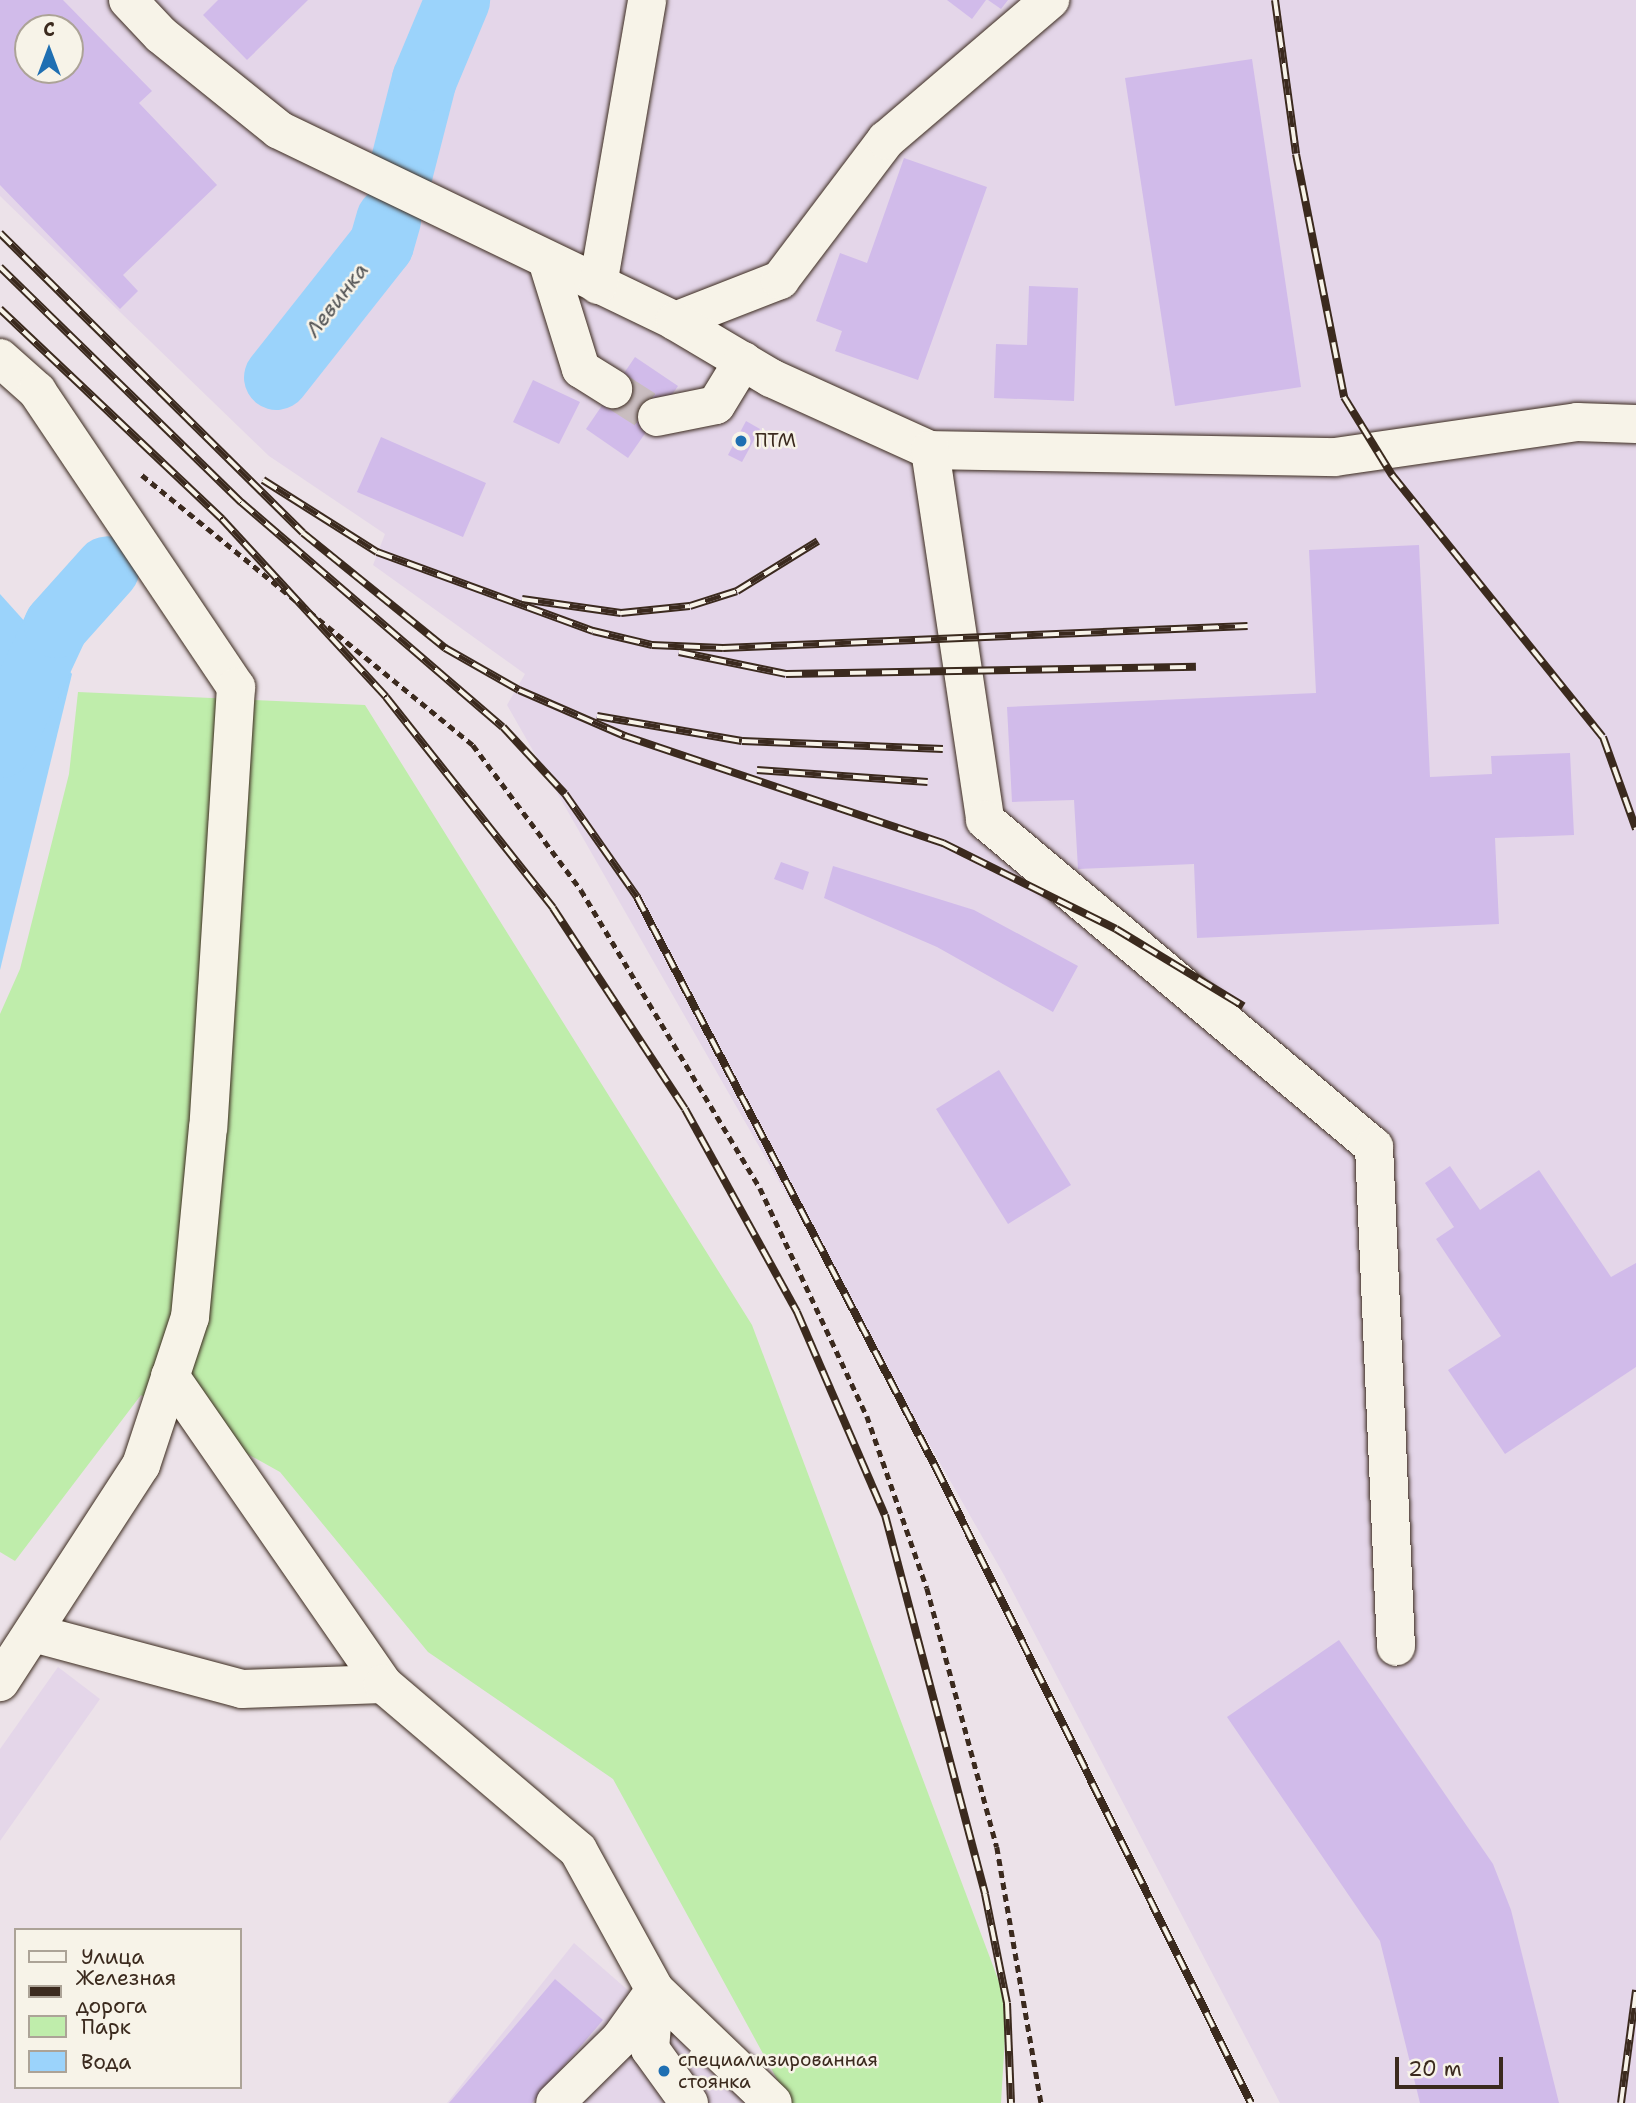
<!DOCTYPE html>
<html>
<head>
<meta charset="utf-8">
<style>
  body { margin:0 }
  #map { position:relative; width:1636px; height:2103px; overflow:hidden; background:#ece2e9; font-family:"Shantell Sans",sans-serif }
  div>[style] { position:absolute }
  .built>* { inset:0; background:#e4d6e9 }
  .green>* { inset:0; background:#bfedab }
  .water>* { inset:0; background:#9bd3fb }
  .river>* { height:65px; margin:-32.5px; padding:0 32.5px; transform-origin:32.5px; border-radius:32.5px; background:#9bd3fb }
  .building>* { inset:0; background:#d1bbea }
  .minor-tunnel>* { height:38px; margin-top:-19px; transform-origin:0; background:repeating-linear-gradient(90deg,#c9bdc0 0 38px,transparent 0 57px) }
  .path>* { height:4.5px; margin-top:-2.25px; transform-origin:0; background:repeating-linear-gradient(90deg,#3b2a1e 0 7px,transparent 0 12px) }
  .roads { filter:drop-shadow(0 0 2px #3b2a1e) drop-shadow(0 0 2px #3b2a1e) }
  .minor>* { height:38px; margin:-19px; padding:0 19px; transform-origin:19px; border-radius:19px; background:#f7f3e8 }
  .rail>* { height:8px; margin-top:-4px; transform-origin:0; background:repeating-linear-gradient(90deg,#f7f3e8 0 16px,#3b2a1e 0 32px); box-sizing:border-box; border-block:2px solid #3b2a1e }
  .dots>* { width:19px; height:19px; translate:-50% -50%; box-sizing:border-box; border:4px solid #f7f3e8; border-radius:50% }
  span { translate:-50% -50%; white-space:nowrap; text-align:center; line-height:1.15; -webkit-text-stroke:5px #f7f3e8; paint-order:stroke }
  .poi-label { font-size:19px; color:#3b2a1e }
  .left { translate:0 -50%; text-align:left }
  .water-label { font-size:21px; color:#535455; font-style:italic }
  .legend { position:absolute; left:14px; top:1928px; width:228px; height:161px; box-sizing:border-box; background:#f7f3e8; border:2px solid #aca397; margin:0; padding:9px 12px; list-style:none; font-size:21px; color:#3b2a1e }
  .legend li { display:flex; align-items:center; gap:14px; height:35px }
  .legend b { width:35px; border:2px solid #aca397 }
  .north { position:absolute; left:14px; top:14px; width:70px; height:70px; box-sizing:border-box; background:#f7f3e8; border:2px solid #aca397; border-radius:50%; rotate:0deg; font-size:19px; font-weight:700; line-height:28px; text-align:center; color:#3b2a1e }
  .north::after { content:''; display:block; margin:auto; width:24px; height:32px; background:#1f6fb2; clip-path:polygon(50% 0,100% 100%,50% 72%,0 100%) }
  .scale { position:absolute; left:1395px; top:2057px; width:108px; height:32px; box-sizing:border-box; border:4px solid #3b2a1e; border-top:0; padding-left:9px; font-size:21px; line-height:24px; white-space:nowrap; color:#3b2a1e; -webkit-text-stroke:5px #f7f3e8; paint-order:stroke }
</style>
</head>
<body>
<div id="map">
  <div class="built">
    <div style="clip-path:polygon(evenodd,0 0,1636px 0,1636px 2103px,1280px 2103px,1004px 1575px,507px 705px,525px 674px,373px 565px,385px 534px,269px 456px,0 196px,0 0,28px 28px,70px 28px,70px 70px,28px 70px,28px 28px)"></div>
    <div style="clip-path:polygon(58px 1667px,100px 1699px,0 1841px,0 1749px)"></div>
    <div style="clip-path:polygon(574px 1943px,678px 2034px,749px 2103px,447px 2103px)"></div>
  </div>
  <div class="green">
    <div style="clip-path:polygon(78px 692px,365px 705px,752px 1325px,1007px 2003px,1001px 2103px,790px 2103px,613px 1779px,428px 1652px,280px 1472px,141px 1395px,15px 1561px,0 1552px,0 1014px,20px 969px,69px 774px)"></div>
  </div>
  <div class="water">
    <div style="clip-path:polygon(0 594px,72px 674px,0 970px)"></div>
  </div>
  <div class="river">
    <div style="left:398px;top:180px;width:104px;rotate:-75.6deg"></div>
    <div style="left:424px;top:79px;width:86px;rotate:-67.3deg"></div>
    <div style="left:276px;top:377px;width:169px;rotate:-51.7deg"></div>
    <div style="left:381px;top:244px;width:26px;rotate:-74deg"></div>
    <div style="left:0;top:745px;width:132px;rotate:-65deg"></div>
    <div style="left:56px;top:625px;width:76px;rotate:-48.2deg"></div>
  </div>
  <div class="building">
    <div style="clip-path:polygon(evenodd,0 0,63px 0,152px 91px,139px 103px,217px 185px,123px 275px,138px 291px,120px 309px,0 185px,0 0,28px 28px,70px 28px,70px 70px,28px 70px,28px 28px)"></div>
    <div style="clip-path:polygon(218px 0,308px 0,247px 60px,203px 15px)"></div>
    <div style="clip-path:polygon(947px 0,986px 0,972px 19px)"></div>
    <div style="clip-path:polygon(988px 0,1008px 0,1001px 9px)"></div>
    <div style="clip-path:polygon(1252px 59px,1301px 387px,1175px 406px,1125px 78px)"></div>
    <div style="clip-path:polygon(904px 158px,987px 187px,918px 380px,835px 351px,842px 331px,816px 321px,840px 253px,867px 263px)"></div>
    <div style="clip-path:polygon(1029px 286px,1078px 288px,1074px 401px,994px 398px,996px 344px,1027px 345px)"></div>
    <div style="clip-path:polygon(635px 357px,678px 386px,628px 458px,586px 429px)"></div>
    <div style="clip-path:polygon(533px 380px,580px 402px,559px 444px,513px 422px)"></div>
    <div style="clip-path:polygon(746px 421px,760px 429px,742px 462px,728px 455px)"></div>
    <div style="clip-path:polygon(381px 437px,486px 483px,463px 537px,357px 492px)"></div>
    <div style="clip-path:polygon(1419px 545px,1430px 777px,1492px 774px,1491px 756px,1570px 753px,1574px 835px,1495px 838px,1499px 924px,1197px 938px,1194px 864px,1078px 869px,1074px 800px,1012px 802px,1007px 707px,1316px 693px,1309px 550px)"></div>
    <div style="clip-path:polygon(781px 862px,809px 872px,803px 890px,774px 879px)"></div>
    <div style="clip-path:polygon(833px 866px,974px 910px,1078px 966px,1053px 1012px,937px 947px,824px 898px)"></div>
    <div style="clip-path:polygon(999px 1070px,1071px 1185px,1008px 1224px,936px 1109px)"></div>
    <div style="clip-path:polygon(1450px 1166px,1480px 1210px,1539px 1170px,1611px 1277px,1636px 1263px,1636px 1367px,1505px 1454px,1448px 1370px,1501px 1336px,1436px 1239px,1454px 1227px,1425px 1183px)"></div>
    <div style="clip-path:polygon(1339px 1640px,1493px 1864px,1511px 1910px,1559px 2103px,1420px 2103px,1380px 1941px,1227px 1717px)"></div>
    <div style="clip-path:polygon(555px 1979px,603px 2020px,532px 2103px,449px 2103px)"></div>
  </div>
  <div class="minor-tunnel">
    <div style="left:613px;top:389px;width:52px;rotate:32.5deg"></div>
  </div>
  <div class="path">
    <div style="left:142px;top:475px;width:427px;rotate:39.2deg"></div>
    <div style="left:473px;top:745px;width:181px;rotate:53.3deg"></div>
    <div style="left:581px;top:890px;width:348px;rotate:59deg"></div>
    <div style="left:760px;top:1188px;width:252px;rotate:64.9deg"></div>
    <div style="left:867px;top:1416px;width:182px;rotate:70.8deg"></div>
    <div style="left:927px;top:1588px;width:268px;rotate:74.9deg"></div>
    <div style="left:997px;top:1847px;width:260px;rotate:80.2deg"></div>
  </div>
  <div class="roads">
    <div class="minor">
      <div style="left:128px;top:0;width:48px;rotate:46.7deg"></div>
      <div style="left:161px;top:35px;width:151px;rotate:38.8deg"></div>
      <div style="left:279px;top:130px;width:440px;rotate:25.7deg"></div>
      <div style="left:675px;top:321px;width:113px;rotate:-21.3deg"></div>
      <div style="left:780px;top:280px;width:176px;rotate:-52.9deg"></div>
      <div style="left:886px;top:140px;width:216px;rotate:-40.5deg"></div>
      <div style="left:547px;top:260px;width:114px;rotate:72.7deg"></div>
      <div style="left:581px;top:369px;width:38px;rotate:32deg"></div>
      <div style="left:598px;top:285px;width:289px;rotate:-80.2deg"></div>
      <div style="left:675px;top:321px;width:112px;rotate:30.7deg"></div>
      <div style="left:771px;top:378px;width:175px;rotate:24.4deg"></div>
      <div style="left:930px;top:450px;width:405px;rotate:1deg"></div>
      <div style="left:1335px;top:457px;width:245px;rotate:-8.2deg"></div>
      <div style="left:1577px;top:422px;width:59px;rotate:1.9deg"></div>
      <div style="left:0;top:358px;width:50px;rotate:41.7deg"></div>
      <div style="left:37px;top:391px;width:357px;rotate:56.1deg"></div>
      <div style="left:236px;top:687px;width:441px;rotate:93.6deg"></div>
      <div style="left:208px;top:1127px;width:191px;rotate:95.4deg"></div>
      <div style="left:190px;top:1317px;width:156px;rotate:108.3deg"></div>
      <div style="left:141px;top:1465px;width:259px;rotate:123deg"></div>
      <div style="left:657px;top:417px;width:60px;rotate:-11.5deg"></div>
      <div style="left:716px;top:405px;width:52px;rotate:-58.5deg"></div>
      <div style="left:930px;top:450px;width:374px;rotate:81.5deg"></div>
      <div style="left:985px;top:820px;width:508px;rotate:40.05deg"></div>
      <div style="left:1374px;top:1147px;width:500px;rotate:87.48deg"></div>
      <div style="left:170px;top:1376px;width:374px;rotate:55.3deg"></div>
      <div style="left:33px;top:1633px;width:216px;rotate:15deg"></div>
      <div style="left:242px;top:1689px;width:141px;rotate:-2deg"></div>
      <div style="left:383px;top:1684px;width:256px;rotate:40.4deg"></div>
      <div style="left:578px;top:1850px;width:160px;rotate:61.2deg"></div>
      <div style="left:655px;top:1990px;width:60px;rotate:125.5deg"></div>
      <div style="left:620px;top:2039px;width:91px;rotate:135.4deg"></div>
      <div style="left:689px;top:2103px;width:67px;rotate:-125.8deg"></div>
      <div style="left:650px;top:2049px;width:59px;rotate:-85.2deg"></div>
      <div style="left:655px;top:1990px;width:163px;rotate:43.8deg"></div>
    </div>
  </div>
  <div class="rail">
    <div style="left:1275px;top:0;width:155px;rotate:82.2deg"></div>
    <div style="left:1296px;top:154px;width:248px;rotate:78.8deg"></div>
    <div style="left:1344px;top:397px;width:92px;rotate:58.4deg"></div>
    <div style="left:1392px;top:475px;width:336px;rotate:51.2deg"></div>
    <div style="left:1603px;top:737px;width:98px;rotate:70.3deg"></div>
    <div style="left:0;top:233px;width:426px;rotate:44.7deg"></div>
    <div style="left:303px;top:533px;width:183px;rotate:39deg"></div>
    <div style="left:445px;top:648px;width:85px;rotate:29.6deg"></div>
    <div style="left:519px;top:690px;width:116px;rotate:23.5deg"></div>
    <div style="left:625px;top:736px;width:336px;rotate:18.6deg"></div>
    <div style="left:943px;top:843px;width:193px;rotate:26.4deg"></div>
    <div style="left:1116px;top:929px;width:149px;rotate:31.2deg"></div>
    <div style="left:0;top:267px;width:337px;rotate:44.3deg"></div>
    <div style="left:241px;top:502px;width:345px;rotate:40.7deg"></div>
    <div style="left:503px;top:727px;width:91px;rotate:47.2deg"></div>
    <div style="left:565px;top:794px;width:126px;rotate:55deg"></div>
    <div style="left:637px;top:897px;width:645px;rotate:62.36deg"></div>
    <div style="left:936px;top:1468px;width:709px;rotate:63.62deg"></div>
    <div style="left:0;top:309px;width:306px;rotate:43.4deg"></div>
    <div style="left:222px;top:519px;width:242px;rotate:47.3deg"></div>
    <div style="left:386px;top:697px;width:269px;rotate:51.6deg"></div>
    <div style="left:553px;top:908px;width:240px;rotate:56.7deg"></div>
    <div style="left:685px;top:1109px;width:232px;rotate:61.1deg"></div>
    <div style="left:797px;top:1312px;width:221px;rotate:66.6deg"></div>
    <div style="left:885px;top:1515px;width:392px;rotate:75.2deg"></div>
    <div style="left:985px;top:1894px;width:111px;rotate:78.6deg"></div>
    <div style="left:1007px;top:2003px;width:100px;rotate:87.7deg"></div>
    <div style="left:263px;top:480px;width:135px;rotate:32.3deg"></div>
    <div style="left:377px;top:552px;width:230px;rotate:20.1deg"></div>
    <div style="left:593px;top:631px;width:61px;rotate:13.3deg"></div>
    <div style="left:652px;top:645px;width:71px;rotate:2.4deg"></div>
    <div style="left:723px;top:648px;width:525px;rotate:-2.4deg"></div>
    <div style="left:522px;top:599px;width:100px;rotate:8deg"></div>
    <div style="left:621px;top:613px;width:69px;rotate:-5.8deg"></div>
    <div style="left:690px;top:606px;width:49px;rotate:-17.7deg"></div>
    <div style="left:737px;top:591px;width:95px;rotate:-31.7deg"></div>
    <div style="left:679px;top:652px;width:109px;rotate:11.6deg"></div>
    <div style="left:786px;top:674px;width:410px;rotate:-1deg"></div>
    <div style="left:597px;top:716px;width:147px;rotate:9.8deg"></div>
    <div style="left:742px;top:741px;width:201px;rotate:2.3deg"></div>
    <div style="left:757px;top:770px;width:171px;rotate:4deg"></div>
    <div style="left:1621px;top:2103px;width:114px;rotate:-82.4deg"></div>
  </div>
  <div class="dots">
    <div style="left:741px;top:441px;background:#1f6fb2"></div>
    <div style="left:664px;top:2071px;background:#1f6fb2"></div>
  </div>
  <div class="poi-label">
    <span class="left" style="left:755px;top:441px">ПТМ</span>
    <span class="left" style="left:678px;top:2071px">специализированная<br>стоянка</span>
  </div>
  <div class="water-label">
    <span style="left:337px;top:300px;rotate:-52deg">Левинка</span>
  </div>
  <ul class="legend">
  <li><b style="height:9px;background:#f7f3e8"></b>Улица</li>
  <li><b style="height:9px;background:#3b2a1e"></b>Железная дорога</li>
  <li><b style="height:19px;background:#bfedab"></b>Парк</li>
  <li><b style="height:19px;background:#9bd3fb"></b>Вода</li>
  </ul>
  <div class="north">С</div>
  <div class="scale">20 m</div>
</div>
</body>
</html>
